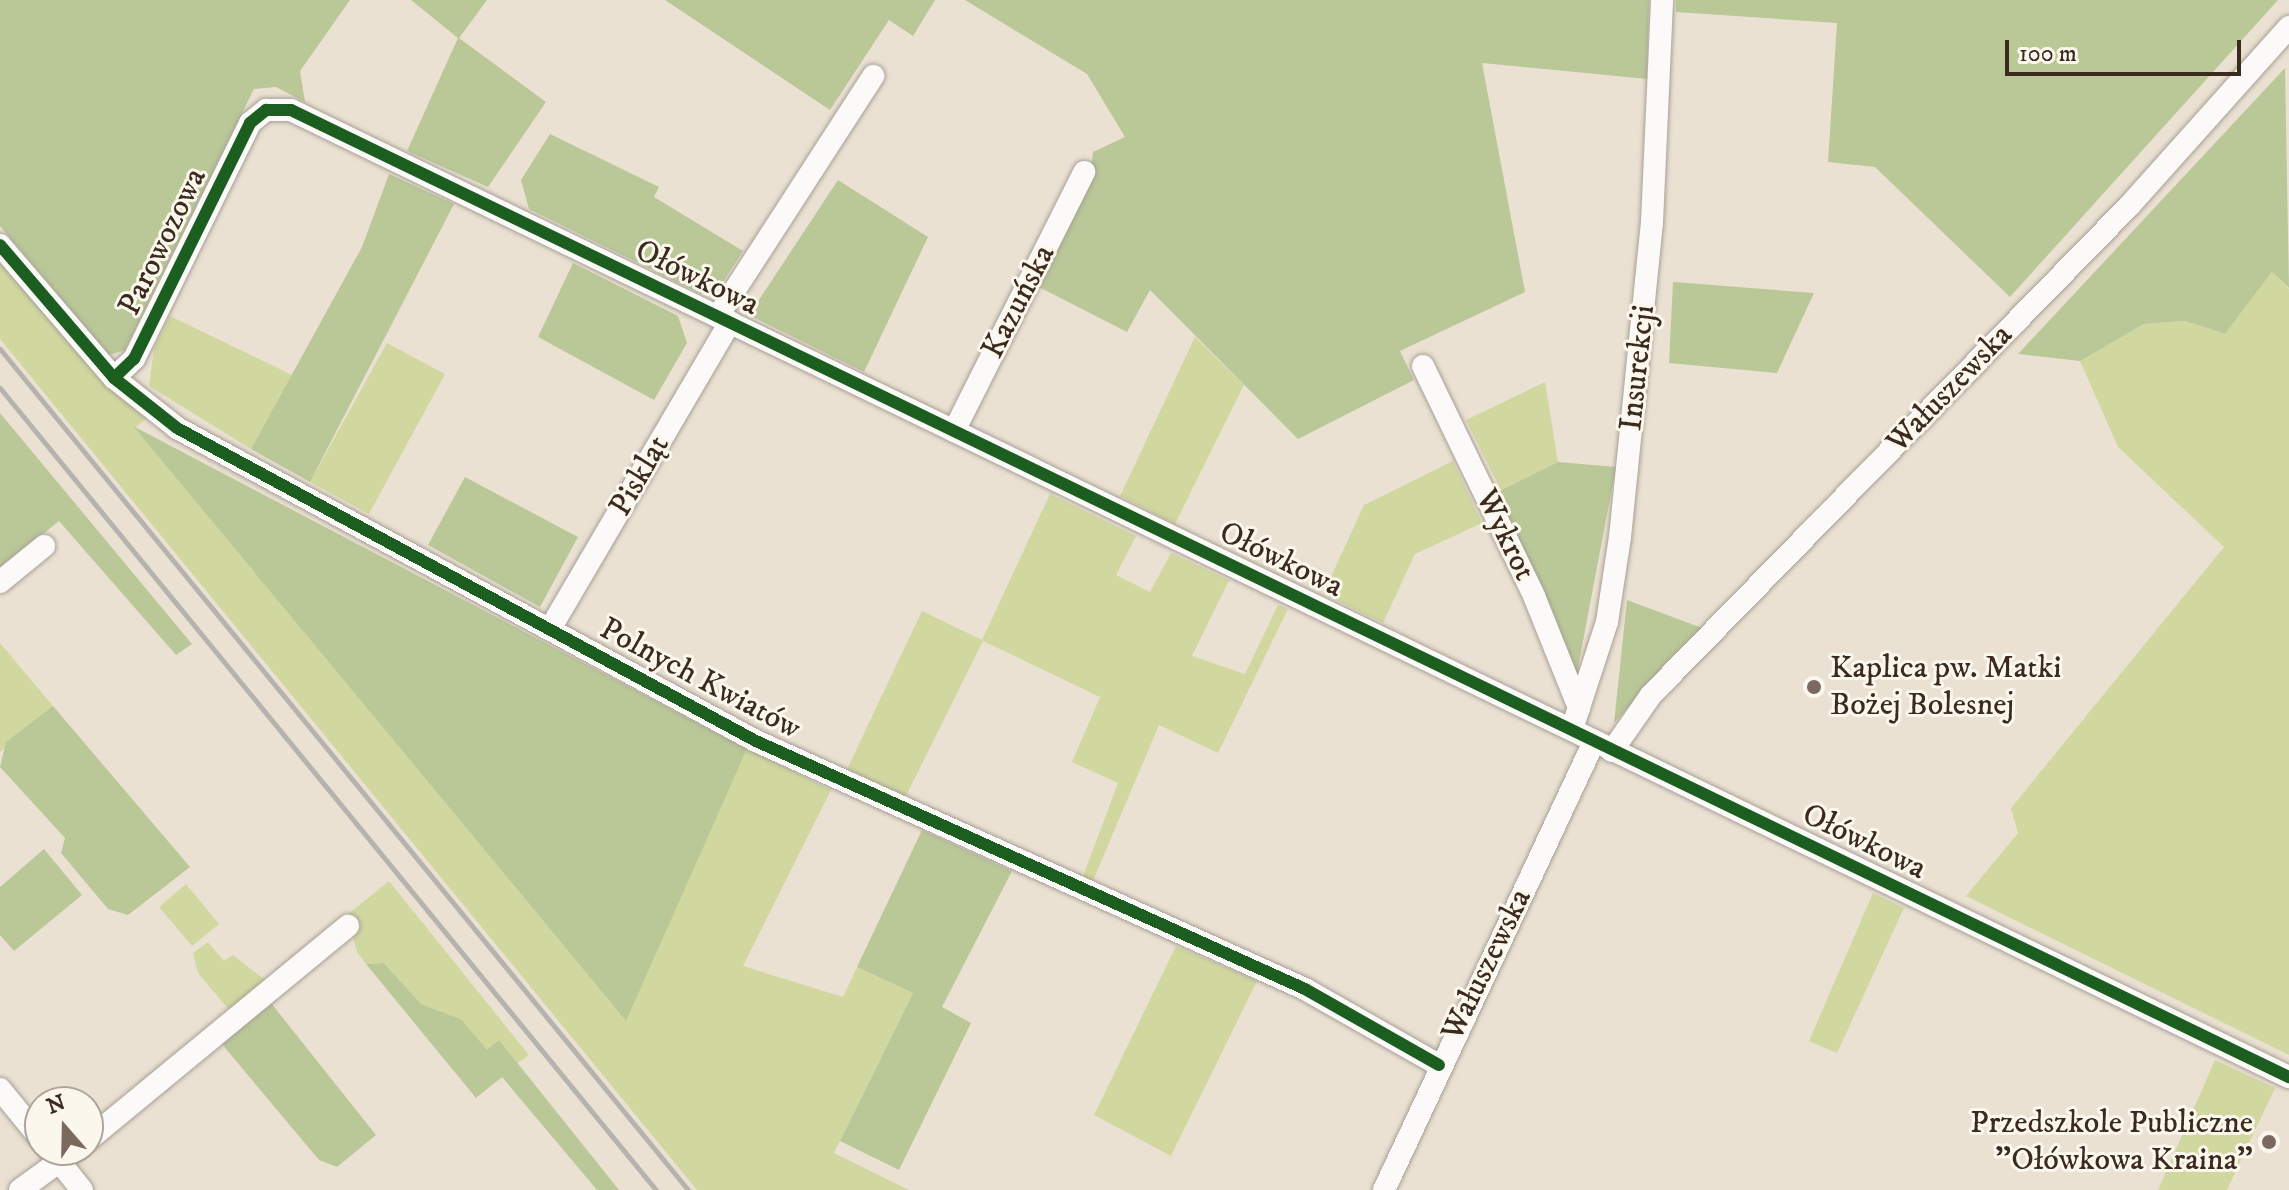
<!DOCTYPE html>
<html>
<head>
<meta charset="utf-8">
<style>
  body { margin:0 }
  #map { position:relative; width:2289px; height:1190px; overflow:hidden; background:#ebe1d3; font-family:"IM FELL DW Pica",serif }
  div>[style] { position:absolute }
  .green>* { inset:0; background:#d0d8a0 }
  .forest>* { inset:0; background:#bac898 }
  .roads { filter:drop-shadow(0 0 2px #a8a096) drop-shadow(0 0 2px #a8a096) }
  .minor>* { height:22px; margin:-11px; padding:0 11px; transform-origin:11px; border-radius:11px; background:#fcfaf8 }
  .rail>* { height:5px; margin:-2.5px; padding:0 2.5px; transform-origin:2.5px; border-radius:2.5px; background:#b6b3af }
  .cycleway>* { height:12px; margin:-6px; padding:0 6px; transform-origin:6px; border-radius:6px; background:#1b5e20 }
  .dots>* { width:22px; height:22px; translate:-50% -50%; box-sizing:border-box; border:4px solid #fbf7ec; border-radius:50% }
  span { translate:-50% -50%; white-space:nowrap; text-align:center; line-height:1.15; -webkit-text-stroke:6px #fbf7ec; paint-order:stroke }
  .street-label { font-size:32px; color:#3b2a1e }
  .poi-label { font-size:32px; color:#3b2a1e }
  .left { translate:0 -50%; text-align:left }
  .right { translate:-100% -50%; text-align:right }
  .north { position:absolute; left:24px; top:1086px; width:80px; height:80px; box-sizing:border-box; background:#fbf7ec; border:2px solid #aea59a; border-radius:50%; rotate:340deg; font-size:22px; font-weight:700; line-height:32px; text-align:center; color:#3b2a1e }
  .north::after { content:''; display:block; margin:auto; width:28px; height:36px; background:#796a5d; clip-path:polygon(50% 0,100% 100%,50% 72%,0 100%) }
  .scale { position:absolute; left:2005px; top:40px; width:236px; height:36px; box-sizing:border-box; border:4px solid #3b2a1e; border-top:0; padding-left:10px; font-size:24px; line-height:28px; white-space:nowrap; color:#3b2a1e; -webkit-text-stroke:6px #fbf7ec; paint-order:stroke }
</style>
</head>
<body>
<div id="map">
  <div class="green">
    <div style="clip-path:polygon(0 256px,150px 415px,135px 428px,625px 1020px,747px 749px,831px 790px,743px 966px,843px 997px,857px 967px,913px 993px,834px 1153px,909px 1190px,697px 1190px,0 339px)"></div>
    <div style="clip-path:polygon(2272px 272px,2289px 289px,2289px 1055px,1966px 896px,2018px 833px,2011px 808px,2224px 547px,2118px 447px,2080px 361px,2144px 324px,2185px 321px,2225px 334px)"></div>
    <div style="clip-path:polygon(170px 316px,292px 375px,251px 449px,149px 386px,154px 349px)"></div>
    <div style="clip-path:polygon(1195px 337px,1244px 385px,1175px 524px,1120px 496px)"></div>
    <div style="clip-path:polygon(387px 343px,445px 374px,369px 514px,310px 482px)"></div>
    <div style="clip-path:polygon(1545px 382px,1558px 462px,1501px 490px,1466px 420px)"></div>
    <div style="clip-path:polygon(1453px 461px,1482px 523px,1415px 554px,1383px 623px,1323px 594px,1364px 505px)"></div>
    <div style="clip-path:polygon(1050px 494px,1136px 536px,1116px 575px,1150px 592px,1171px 553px,1229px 580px,1192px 656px,1245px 674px,1278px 605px,1288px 609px,1218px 753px,1159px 725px,1092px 883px,1082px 879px,1118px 783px,1072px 762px,1100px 697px,983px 641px,905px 798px,847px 769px,922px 611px,982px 640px)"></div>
    <div style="clip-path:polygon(0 643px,53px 706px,0 752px)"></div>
    <div style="clip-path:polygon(389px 881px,529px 1055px,517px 1063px,499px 1040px,487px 1051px,461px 1019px,421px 1004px,384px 963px,366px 964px,357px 952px,347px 915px)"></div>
    <div style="clip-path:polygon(186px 884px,219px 924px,192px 946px,159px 907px)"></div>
    <div style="clip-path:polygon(1873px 893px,1904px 908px,1837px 1053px,1809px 1041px)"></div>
    <div style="clip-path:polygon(208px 942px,224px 961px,233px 955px,265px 980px,229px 1010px,198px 973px,193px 953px)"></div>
    <div style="clip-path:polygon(1176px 946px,1257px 981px,1171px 1156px,1094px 1115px)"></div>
    <div style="clip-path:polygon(2215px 1060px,2275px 1088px,2227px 1190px,2158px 1190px)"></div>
  </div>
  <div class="forest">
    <div style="clip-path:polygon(0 0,350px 0,300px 71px,305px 102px,276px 87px,254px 89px,125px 350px,109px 355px,0 226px)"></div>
    <div style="clip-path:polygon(411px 0,487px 0,459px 38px,546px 102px,488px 187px,407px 151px,458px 38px)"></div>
    <div style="clip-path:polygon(665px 0,935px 0,913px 36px,889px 20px,830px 110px)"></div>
    <div style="clip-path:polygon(965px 0,1649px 0,1647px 79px,1482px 63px,1525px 292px,1400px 351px,1414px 380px,1298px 439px,1150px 290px,1127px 332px,1037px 286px,1089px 181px,1093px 152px,1125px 137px,1087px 74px)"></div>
    <div style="clip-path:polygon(1676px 0,2278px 0,2010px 297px,1875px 167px,1828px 162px,1837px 23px,1676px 12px)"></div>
    <div style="clip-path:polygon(2285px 68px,2289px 288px,2272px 272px,2225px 334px,2185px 321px,2144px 324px,2080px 361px,2018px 354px)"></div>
    <div style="clip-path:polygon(550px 134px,659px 187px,654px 197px,743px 251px,721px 285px,701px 294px,529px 209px,521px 180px)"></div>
    <div style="clip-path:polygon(389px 174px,454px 204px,310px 482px,251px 449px,362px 247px)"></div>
    <div style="clip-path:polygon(838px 180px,928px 237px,864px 372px,749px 315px)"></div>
    <div style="clip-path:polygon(573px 263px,678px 316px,687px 343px,654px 400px,538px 337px)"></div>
    <div style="clip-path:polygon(1673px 282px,1814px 293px,1777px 373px,1669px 363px)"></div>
    <div style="clip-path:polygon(0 413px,192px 644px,176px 655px,59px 521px,0 569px)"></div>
    <div style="clip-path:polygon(133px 426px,747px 749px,626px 1021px,356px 695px)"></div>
    <div style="clip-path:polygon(1558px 462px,1616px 467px,1576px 678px,1489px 496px)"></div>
    <div style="clip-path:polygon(465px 477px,578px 537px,540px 607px,428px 545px)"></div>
    <div style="clip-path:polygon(1627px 600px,1702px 628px,1614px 723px)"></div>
    <div style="clip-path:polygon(53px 706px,190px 867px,128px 915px,108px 909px,61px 853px,65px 838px,0 767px,6px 742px)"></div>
    <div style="clip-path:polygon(922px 830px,1012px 871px,942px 1007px,971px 1023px,899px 1170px,840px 1141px,913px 993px,857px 967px)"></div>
    <div style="clip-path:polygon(44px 849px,82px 895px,14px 951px,0 935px,0 887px)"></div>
    <div style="clip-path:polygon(384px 963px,421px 1004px,461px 1019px,487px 1050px,499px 1040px,619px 1190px,597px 1190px,502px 1077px,476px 1098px,366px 964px)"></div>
    <div style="clip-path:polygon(271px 1003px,376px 1135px,337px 1167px,319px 1160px,221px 1043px)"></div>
  </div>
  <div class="roads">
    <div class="minor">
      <div style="left:0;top:245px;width:175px;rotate:49.4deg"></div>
      <div style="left:114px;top:378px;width:80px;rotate:38.4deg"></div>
      <div style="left:177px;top:428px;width:658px;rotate:28.4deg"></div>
      <div style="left:756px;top:741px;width:602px;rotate:24.31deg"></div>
      <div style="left:1305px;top:989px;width:154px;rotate:29.6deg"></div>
      <div style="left:718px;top:316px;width:286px;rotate:-57.1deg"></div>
      <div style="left:1423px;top:366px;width:255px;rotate:64.2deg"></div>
      <div style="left:1534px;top:596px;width:121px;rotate:68.1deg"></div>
      <div style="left:114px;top:378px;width:28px;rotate:-44deg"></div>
      <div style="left:134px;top:359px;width:263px;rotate:-63.8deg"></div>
      <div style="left:250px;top:123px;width:21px;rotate:-39deg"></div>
      <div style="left:266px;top:110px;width:25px"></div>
      <div style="left:291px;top:110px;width:2220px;rotate:25.83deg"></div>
      <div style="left:954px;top:431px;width:290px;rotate:-63.3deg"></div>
      <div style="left:0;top:582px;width:57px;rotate:-39.3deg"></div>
      <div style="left:550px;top:629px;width:356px;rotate:-59.6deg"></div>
      <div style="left:1572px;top:729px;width:113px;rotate:-71.9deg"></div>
      <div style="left:1607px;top:622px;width:86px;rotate:-81.3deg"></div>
      <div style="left:1620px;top:537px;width:317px;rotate:-84.2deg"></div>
      <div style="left:1652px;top:222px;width:222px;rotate:-87.4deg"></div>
      <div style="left:1612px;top:751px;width:68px;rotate:-55.1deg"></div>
      <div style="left:1651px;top:695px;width:685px;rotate:-45.65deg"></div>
      <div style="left:2130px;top:205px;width:239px;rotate:-48.2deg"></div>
      <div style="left:0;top:1089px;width:63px;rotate:50.8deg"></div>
      <div style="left:88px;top:1140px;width:337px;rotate:-39.5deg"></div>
      <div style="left:50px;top:1150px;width:51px;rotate:51.3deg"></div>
      <div style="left:20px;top:1190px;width:68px;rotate:-36deg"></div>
      <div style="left:1384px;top:1190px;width:496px;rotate:-64.9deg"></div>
    </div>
  </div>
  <div class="rail">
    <div style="left:0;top:349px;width:1087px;rotate:50.71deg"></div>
    <div style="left:0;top:388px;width:1036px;rotate:50.72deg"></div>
  </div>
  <div class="cycleway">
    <div style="left:0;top:245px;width:175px;rotate:49.4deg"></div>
    <div style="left:114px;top:378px;width:80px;rotate:38.4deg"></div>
    <div style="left:177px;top:428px;width:658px;rotate:28.4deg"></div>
    <div style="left:756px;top:741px;width:602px;rotate:24.31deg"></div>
    <div style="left:1305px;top:989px;width:154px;rotate:29.6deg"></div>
    <div style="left:114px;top:378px;width:28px;rotate:-44deg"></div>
    <div style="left:134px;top:359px;width:263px;rotate:-63.8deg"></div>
    <div style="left:250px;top:123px;width:21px;rotate:-39deg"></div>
    <div style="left:266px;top:110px;width:25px"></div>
    <div style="left:291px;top:110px;width:2220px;rotate:25.83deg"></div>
  </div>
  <div class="dots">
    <div style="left:1814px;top:687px;background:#796a5d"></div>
    <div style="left:2269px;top:1142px;background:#796a5d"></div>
  </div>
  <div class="street-label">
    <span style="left:163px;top:242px;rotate:-64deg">Parowozowa</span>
    <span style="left:697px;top:278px;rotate:26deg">Ołówkowa</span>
    <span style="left:1019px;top:302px;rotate:-63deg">Kazuńska</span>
    <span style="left:1638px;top:368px;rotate:-84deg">Insurekcji</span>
    <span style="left:1950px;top:389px;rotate:-46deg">Wałuszewska</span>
    <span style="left:640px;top:476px;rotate:-60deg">Piskląt</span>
    <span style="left:1505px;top:535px;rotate:64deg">Wykrot</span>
    <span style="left:1281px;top:560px;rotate:26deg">Ołówkowa</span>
    <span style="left:700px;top:679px;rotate:28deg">Polnych Kwiatów</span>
    <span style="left:1864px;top:842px;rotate:26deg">Ołówkowa</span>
    <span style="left:1487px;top:965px;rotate:-64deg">Wałuszewska</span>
  </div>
  <div class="poi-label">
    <span class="left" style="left:1830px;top:687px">Kaplica pw. Matki<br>Bożej Bolesnej</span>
    <span class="right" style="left:2253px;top:1142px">Przedszkole Publiczne<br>"Ołówkowa Kraina"</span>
  </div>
  <div class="north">N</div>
  <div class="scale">100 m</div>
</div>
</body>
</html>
